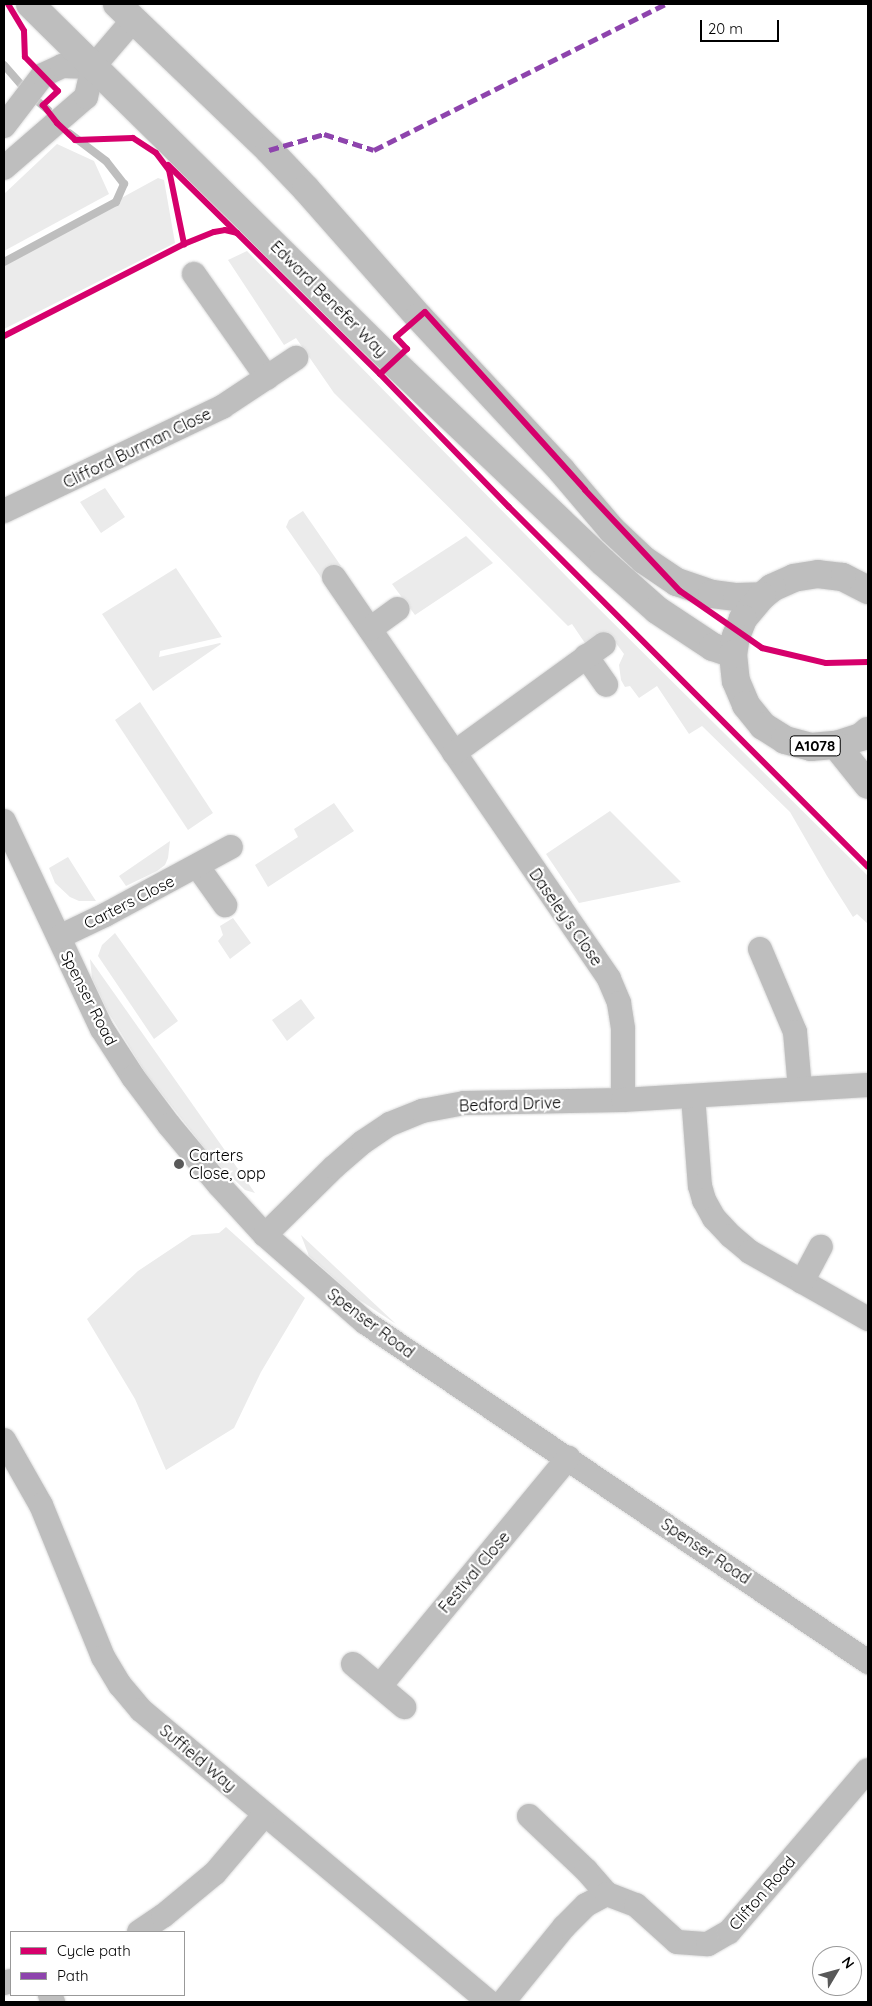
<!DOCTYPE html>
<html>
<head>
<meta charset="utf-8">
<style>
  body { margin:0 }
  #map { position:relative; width:872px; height:2006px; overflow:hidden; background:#fff; font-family:Quicksand,sans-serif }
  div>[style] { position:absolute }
  .green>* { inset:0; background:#ebebeb }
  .stream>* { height:8px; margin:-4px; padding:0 4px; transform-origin:4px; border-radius:4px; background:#bebebe }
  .roads { filter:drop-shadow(0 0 1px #dbdbdb) drop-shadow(0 0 1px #dbdbdb) }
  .minor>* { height:24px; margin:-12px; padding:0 12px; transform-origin:12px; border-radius:12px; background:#bebebe }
  .primary>* { height:28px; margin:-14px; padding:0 14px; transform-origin:14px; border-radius:14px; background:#bebebe }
  .quiet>* { height:5px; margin-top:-2.5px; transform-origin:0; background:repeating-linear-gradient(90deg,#8e44ad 0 10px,transparent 0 15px) }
  .cycleway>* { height:6px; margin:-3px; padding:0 3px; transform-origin:3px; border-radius:3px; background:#d6006c }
  .dots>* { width:14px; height:14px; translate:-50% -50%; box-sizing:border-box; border:2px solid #fff; border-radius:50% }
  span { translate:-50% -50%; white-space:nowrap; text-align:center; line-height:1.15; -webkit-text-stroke:4.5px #fff; paint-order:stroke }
  .shield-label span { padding:1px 4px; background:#fff; border:1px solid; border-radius:4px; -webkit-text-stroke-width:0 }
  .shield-label { font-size:15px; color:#000; font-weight:700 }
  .street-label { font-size:16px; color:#000 }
  .poi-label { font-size:16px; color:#000 }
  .left { translate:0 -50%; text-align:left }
  .frame { position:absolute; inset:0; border:5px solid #000; pointer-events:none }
  .legend { position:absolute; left:10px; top:1931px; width:175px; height:65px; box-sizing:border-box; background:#fff; border:1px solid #999; margin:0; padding:6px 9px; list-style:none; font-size:15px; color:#000 }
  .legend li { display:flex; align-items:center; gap:10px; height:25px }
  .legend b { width:25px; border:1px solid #999 }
  .north { position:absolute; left:812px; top:1946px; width:50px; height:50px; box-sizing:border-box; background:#fff; border:1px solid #999; border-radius:50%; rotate:53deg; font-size:14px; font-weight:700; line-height:20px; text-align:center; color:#000 }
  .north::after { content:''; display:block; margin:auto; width:18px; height:22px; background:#595959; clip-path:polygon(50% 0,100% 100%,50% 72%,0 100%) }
  .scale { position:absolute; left:700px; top:20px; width:79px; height:22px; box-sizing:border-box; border:2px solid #000; border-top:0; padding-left:6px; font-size:15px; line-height:18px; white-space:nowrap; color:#000; -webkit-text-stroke:4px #fff; paint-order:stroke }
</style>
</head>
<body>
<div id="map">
  <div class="green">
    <div style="clip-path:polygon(57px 144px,94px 161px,109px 194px,4px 251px,4px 194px)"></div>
    <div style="clip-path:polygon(158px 178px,164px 180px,175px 243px,4px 329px,4px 262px)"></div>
    <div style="clip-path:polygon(247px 251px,571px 581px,868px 876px,868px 924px,857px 914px,853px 917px,827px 876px,790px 812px,702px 726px,689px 734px,657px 686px,639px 698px,630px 686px,625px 687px,621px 680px,619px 665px,624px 654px,610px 635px,589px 649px,572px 624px,568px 626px,334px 393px,296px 338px,284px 345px,228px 260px)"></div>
    <div style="clip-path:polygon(105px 488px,125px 517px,101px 533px,80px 502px)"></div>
    <div style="clip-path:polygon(303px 511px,341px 566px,322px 579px,286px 527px,289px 520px)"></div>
    <div style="clip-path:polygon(466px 536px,493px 563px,415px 615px,392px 584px)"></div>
    <div style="clip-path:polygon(176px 568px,222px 637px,160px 651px,159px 657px,220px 643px,221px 644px,153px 691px,102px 614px)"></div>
    <div style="clip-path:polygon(140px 702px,213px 813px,188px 830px,115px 720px)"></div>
    <div style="clip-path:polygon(334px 803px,354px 831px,268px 887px,255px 865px,298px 837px,294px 829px)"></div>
    <div style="clip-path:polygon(610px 811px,681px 882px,579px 903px,546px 854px)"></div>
    <div style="clip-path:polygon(170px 841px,168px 858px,165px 865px,157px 871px,126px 886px,119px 876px)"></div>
    <div style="clip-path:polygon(68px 857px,92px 895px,96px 901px,79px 901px,70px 897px,55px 883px,49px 868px)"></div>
    <div style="clip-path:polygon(233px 918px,251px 943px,230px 959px,218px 941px,223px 935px,220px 926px)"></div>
    <div style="clip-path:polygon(115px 933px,178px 1021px,154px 1039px,98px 956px,102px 945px)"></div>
    <div style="clip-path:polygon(90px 959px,255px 1193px,245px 1190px,214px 1160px,146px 1074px,108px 1012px,92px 978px)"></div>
    <div style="clip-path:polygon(301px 999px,315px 1018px,287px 1041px,272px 1020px)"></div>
    <div style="clip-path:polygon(226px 1227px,305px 1298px,261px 1372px,234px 1428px,166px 1470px,135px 1399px,87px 1319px,138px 1271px,192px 1235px,219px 1233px)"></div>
    <div style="clip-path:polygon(301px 1235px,396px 1324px,358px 1299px,309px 1256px)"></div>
  </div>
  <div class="stream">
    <div style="left:4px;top:65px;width:38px;rotate:49deg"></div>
    <div style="left:29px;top:94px;width:25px;rotate:40deg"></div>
    <div style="left:4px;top:262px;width:127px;rotate:-28.2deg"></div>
    <div style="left:116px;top:202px;width:20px;rotate:-66deg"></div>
    <div style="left:124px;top:184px;width:29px;rotate:-128deg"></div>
    <div style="left:106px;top:161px;width:46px;rotate:-142.9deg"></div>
  </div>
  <div class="roads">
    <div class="minor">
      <div style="left:4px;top:126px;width:64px;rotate:-52.6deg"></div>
      <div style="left:43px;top:75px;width:21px;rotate:-25deg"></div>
      <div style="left:62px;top:66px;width:31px;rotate:2deg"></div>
      <div style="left:4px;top:168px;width:108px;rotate:-40.9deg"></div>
      <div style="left:86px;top:97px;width:31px;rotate:-77deg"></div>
      <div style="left:93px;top:67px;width:63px;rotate:-49.5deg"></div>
      <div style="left:194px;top:274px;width:127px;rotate:54.9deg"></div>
      <div style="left:4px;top:511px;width:242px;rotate:-25.5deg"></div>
      <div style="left:222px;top:407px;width:89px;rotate:-33.5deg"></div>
      <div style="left:334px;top:577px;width:487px;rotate:55.6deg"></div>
      <div style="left:609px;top:979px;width:26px;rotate:67deg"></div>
      <div style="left:619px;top:1003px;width:26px;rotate:81deg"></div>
      <div style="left:623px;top:1029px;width:71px;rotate:90deg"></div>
      <div style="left:370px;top:629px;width:34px;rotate:-36deg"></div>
      <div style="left:586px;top:656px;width:35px;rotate:55deg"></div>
      <div style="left:454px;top:753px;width:185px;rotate:-36deg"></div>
      <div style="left:4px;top:821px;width:230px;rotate:64.8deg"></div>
      <div style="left:102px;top:1029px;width:57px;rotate:57.1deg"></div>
      <div style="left:133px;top:1077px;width:60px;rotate:53.1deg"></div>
      <div style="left:169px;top:1125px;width:78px;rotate:50.2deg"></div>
      <div style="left:219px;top:1185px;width:68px;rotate:47.4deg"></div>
      <div style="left:265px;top:1235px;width:134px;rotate:41.1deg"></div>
      <div style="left:366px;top:1323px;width:606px;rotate:34.03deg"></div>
      <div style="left:198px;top:867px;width:47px;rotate:54.6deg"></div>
      <div style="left:59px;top:937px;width:51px;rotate:-25.6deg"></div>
      <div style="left:105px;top:915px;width:143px;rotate:-28.4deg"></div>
      <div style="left:760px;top:949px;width:90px;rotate:67.1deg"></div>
      <div style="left:795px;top:1032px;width:57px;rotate:85deg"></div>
      <div style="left:693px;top:1096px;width:90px;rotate:85.6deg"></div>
      <div style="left:700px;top:1186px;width:15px;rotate:74deg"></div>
      <div style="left:704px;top:1200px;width:21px;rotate:61deg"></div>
      <div style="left:714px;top:1218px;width:25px;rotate:47deg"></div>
      <div style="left:731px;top:1236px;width:25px;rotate:40deg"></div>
      <div style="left:750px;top:1252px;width:136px;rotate:29.6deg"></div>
      <div style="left:265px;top:1235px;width:97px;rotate:-44.6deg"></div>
      <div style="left:334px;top:1167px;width:38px;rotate:-41deg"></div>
      <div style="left:363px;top:1142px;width:32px;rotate:-34deg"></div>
      <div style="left:390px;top:1124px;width:35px;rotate:-22deg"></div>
      <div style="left:422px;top:1111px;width:43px;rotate:-10.8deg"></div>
      <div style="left:464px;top:1103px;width:159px;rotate:-1.1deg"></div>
      <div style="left:623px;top:1100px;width:245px;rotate:-3.5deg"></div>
      <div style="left:802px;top:1282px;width:40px;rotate:-62deg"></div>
      <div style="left:4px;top:1440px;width:75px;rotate:60.4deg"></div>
      <div style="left:41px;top:1505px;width:164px;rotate:67.8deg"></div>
      <div style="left:103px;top:1657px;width:33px;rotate:59deg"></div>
      <div style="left:120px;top:1685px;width:33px;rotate:50deg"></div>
      <div style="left:141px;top:1710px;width:454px;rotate:40deg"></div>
      <div style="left:353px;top:1664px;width:67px;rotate:40.1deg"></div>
      <div style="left:380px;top:1686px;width:296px;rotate:-50.5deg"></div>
      <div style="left:529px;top:1816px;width:79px;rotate:43.5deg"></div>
      <div style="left:586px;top:1870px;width:32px;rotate:49deg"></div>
      <div style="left:139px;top:1932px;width:29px;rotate:-34deg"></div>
      <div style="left:163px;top:1916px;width:67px;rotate:-39.6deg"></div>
      <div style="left:215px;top:1873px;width:77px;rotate:-49.7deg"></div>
      <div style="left:4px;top:1983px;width:7px;rotate:-16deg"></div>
      <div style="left:50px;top:1995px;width:8px;rotate:67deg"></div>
      <div style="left:503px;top:2002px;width:97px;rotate:-50.9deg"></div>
      <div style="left:564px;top:1927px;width:31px;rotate:-45deg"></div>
      <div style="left:586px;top:1905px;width:24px;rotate:-28deg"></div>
      <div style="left:607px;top:1894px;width:31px;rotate:21deg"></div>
      <div style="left:636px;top:1905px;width:55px;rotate:42.1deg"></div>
      <div style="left:677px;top:1942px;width:31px;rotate:4deg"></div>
      <div style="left:708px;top:1944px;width:24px;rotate:-30deg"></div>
      <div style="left:729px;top:1932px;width:213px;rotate:-49.4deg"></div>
    </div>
    <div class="primary">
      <div style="left:30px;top:4px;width:510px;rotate:44.6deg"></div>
      <div style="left:393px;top:362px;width:290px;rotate:43.6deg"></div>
      <div style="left:603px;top:562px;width:72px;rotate:41.6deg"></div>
      <div style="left:657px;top:610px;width:67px;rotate:33.5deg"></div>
      <div style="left:713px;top:647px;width:21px;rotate:19deg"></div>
      <div style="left:117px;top:4px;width:211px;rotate:43.8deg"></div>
      <div style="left:269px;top:150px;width:54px;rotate:46.5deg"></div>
      <div style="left:306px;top:189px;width:171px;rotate:48.6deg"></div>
      <div style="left:419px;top:317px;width:210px;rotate:47.1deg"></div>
      <div style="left:562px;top:471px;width:77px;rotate:49.7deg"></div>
      <div style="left:612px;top:530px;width:44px;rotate:43.2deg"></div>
      <div style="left:644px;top:560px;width:40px;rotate:34deg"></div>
      <div style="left:677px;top:582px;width:37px;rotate:19deg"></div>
      <div style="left:712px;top:594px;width:25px;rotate:7deg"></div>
      <div style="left:737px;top:597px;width:25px;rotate:-2deg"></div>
      <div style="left:868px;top:590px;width:29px;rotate:-153deg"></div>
      <div style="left:842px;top:577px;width:24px;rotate:-173deg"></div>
      <div style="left:818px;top:574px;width:24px;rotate:171deg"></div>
      <div style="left:794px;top:578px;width:24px;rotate:156deg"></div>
      <div style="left:772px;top:588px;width:13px;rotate:141deg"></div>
      <div style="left:762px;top:596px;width:30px;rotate:130deg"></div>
      <div style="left:743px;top:619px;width:18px;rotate:112deg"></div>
      <div style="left:736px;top:636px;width:18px;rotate:99deg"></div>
      <div style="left:733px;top:654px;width:27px;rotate:84deg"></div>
      <div style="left:736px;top:681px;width:26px;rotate:67deg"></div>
      <div style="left:746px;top:705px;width:27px;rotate:51deg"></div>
      <div style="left:763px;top:726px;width:26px;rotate:32deg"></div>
      <div style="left:785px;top:740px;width:27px;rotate:15deg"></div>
      <div style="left:811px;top:747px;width:25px;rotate:-5deg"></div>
      <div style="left:836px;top:745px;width:26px;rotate:-18deg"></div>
      <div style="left:861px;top:737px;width:9px;rotate:-41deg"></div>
      <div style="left:836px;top:745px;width:51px;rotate:51.3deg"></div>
    </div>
  </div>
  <div class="quiet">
    <div style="left:269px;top:150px;width:57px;rotate:-16.2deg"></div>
    <div style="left:324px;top:134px;width:52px;rotate:17.7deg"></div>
    <div style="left:374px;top:150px;width:326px;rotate:-26.6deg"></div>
  </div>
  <div class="cycleway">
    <div style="left:8px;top:4px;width:31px;rotate:59deg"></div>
    <div style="left:24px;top:31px;width:26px;rotate:88deg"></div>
    <div style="left:25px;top:57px;width:47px;rotate:45.9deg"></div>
    <div style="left:58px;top:91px;width:21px;rotate:137deg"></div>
    <div style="left:43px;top:105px;width:23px;rotate:52deg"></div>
    <div style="left:57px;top:123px;width:25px;rotate:43deg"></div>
    <div style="left:75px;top:140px;width:58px;rotate:-2deg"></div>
    <div style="left:133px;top:138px;width:27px;rotate:33deg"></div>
    <div style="left:156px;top:153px;width:21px;rotate:53deg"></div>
    <div style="left:169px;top:170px;width:76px;rotate:78.5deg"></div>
    <div style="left:168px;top:165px;width:97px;rotate:44.6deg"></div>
    <div style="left:4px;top:336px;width:202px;rotate:-27.1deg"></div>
    <div style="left:184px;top:244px;width:32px;rotate:-22deg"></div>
    <div style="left:214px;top:232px;width:11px;rotate:-10deg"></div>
    <div style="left:225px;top:230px;width:12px;rotate:14deg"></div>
    <div style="left:237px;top:233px;width:201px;rotate:44.6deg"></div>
    <div style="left:380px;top:374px;width:185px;rotate:45.9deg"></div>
    <div style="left:509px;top:507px;width:508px;rotate:45.08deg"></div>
    <div style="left:380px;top:374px;width:37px;rotate:-43deg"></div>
    <div style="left:407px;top:349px;width:16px;rotate:-133deg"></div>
    <div style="left:396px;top:337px;width:38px;rotate:-41deg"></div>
    <div style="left:425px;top:312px;width:239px;rotate:48deg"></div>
    <div style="left:585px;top:490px;width:139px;rotate:46.8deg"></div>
    <div style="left:680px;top:591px;width:100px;rotate:34.8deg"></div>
    <div style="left:762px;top:648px;width:66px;rotate:13.2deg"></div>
    <div style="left:826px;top:663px;width:42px;rotate:-1.4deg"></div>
  </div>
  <div class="dots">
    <div style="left:179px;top:1164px;background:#595959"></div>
  </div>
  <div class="shield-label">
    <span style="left:815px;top:746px">A1078</span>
  </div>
  <div class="street-label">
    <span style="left:329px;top:299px;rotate:45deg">Edward Benefer Way</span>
    <span style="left:137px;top:448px;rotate:-26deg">Clifford Burman Close</span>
    <span style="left:129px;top:902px;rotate:-27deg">Carters Close</span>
    <span style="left:566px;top:917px;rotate:55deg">Daseley's Close</span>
    <span style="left:89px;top:998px;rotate:63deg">Spenser Road</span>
    <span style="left:510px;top:1104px;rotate:-2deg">Bedford Drive</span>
    <span style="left:371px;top:1323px;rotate:37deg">Spenser Road</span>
    <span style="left:706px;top:1551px;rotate:34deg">Spenser Road</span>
    <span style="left:474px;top:1572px;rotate:-50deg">Festival Close</span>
    <span style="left:198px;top:1758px;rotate:40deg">Suffield Way</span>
    <span style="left:762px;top:1893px;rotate:-49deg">Clifton Road</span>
  </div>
  <div class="poi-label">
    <span class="left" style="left:189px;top:1164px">Carters<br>Close, opp</span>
  </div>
  <div class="frame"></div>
  <ul class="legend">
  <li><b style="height:6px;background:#d6006c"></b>Cycle path</li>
  <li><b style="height:6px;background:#8e44ad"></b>Path</li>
  </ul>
  <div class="north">N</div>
  <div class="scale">20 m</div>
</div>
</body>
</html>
